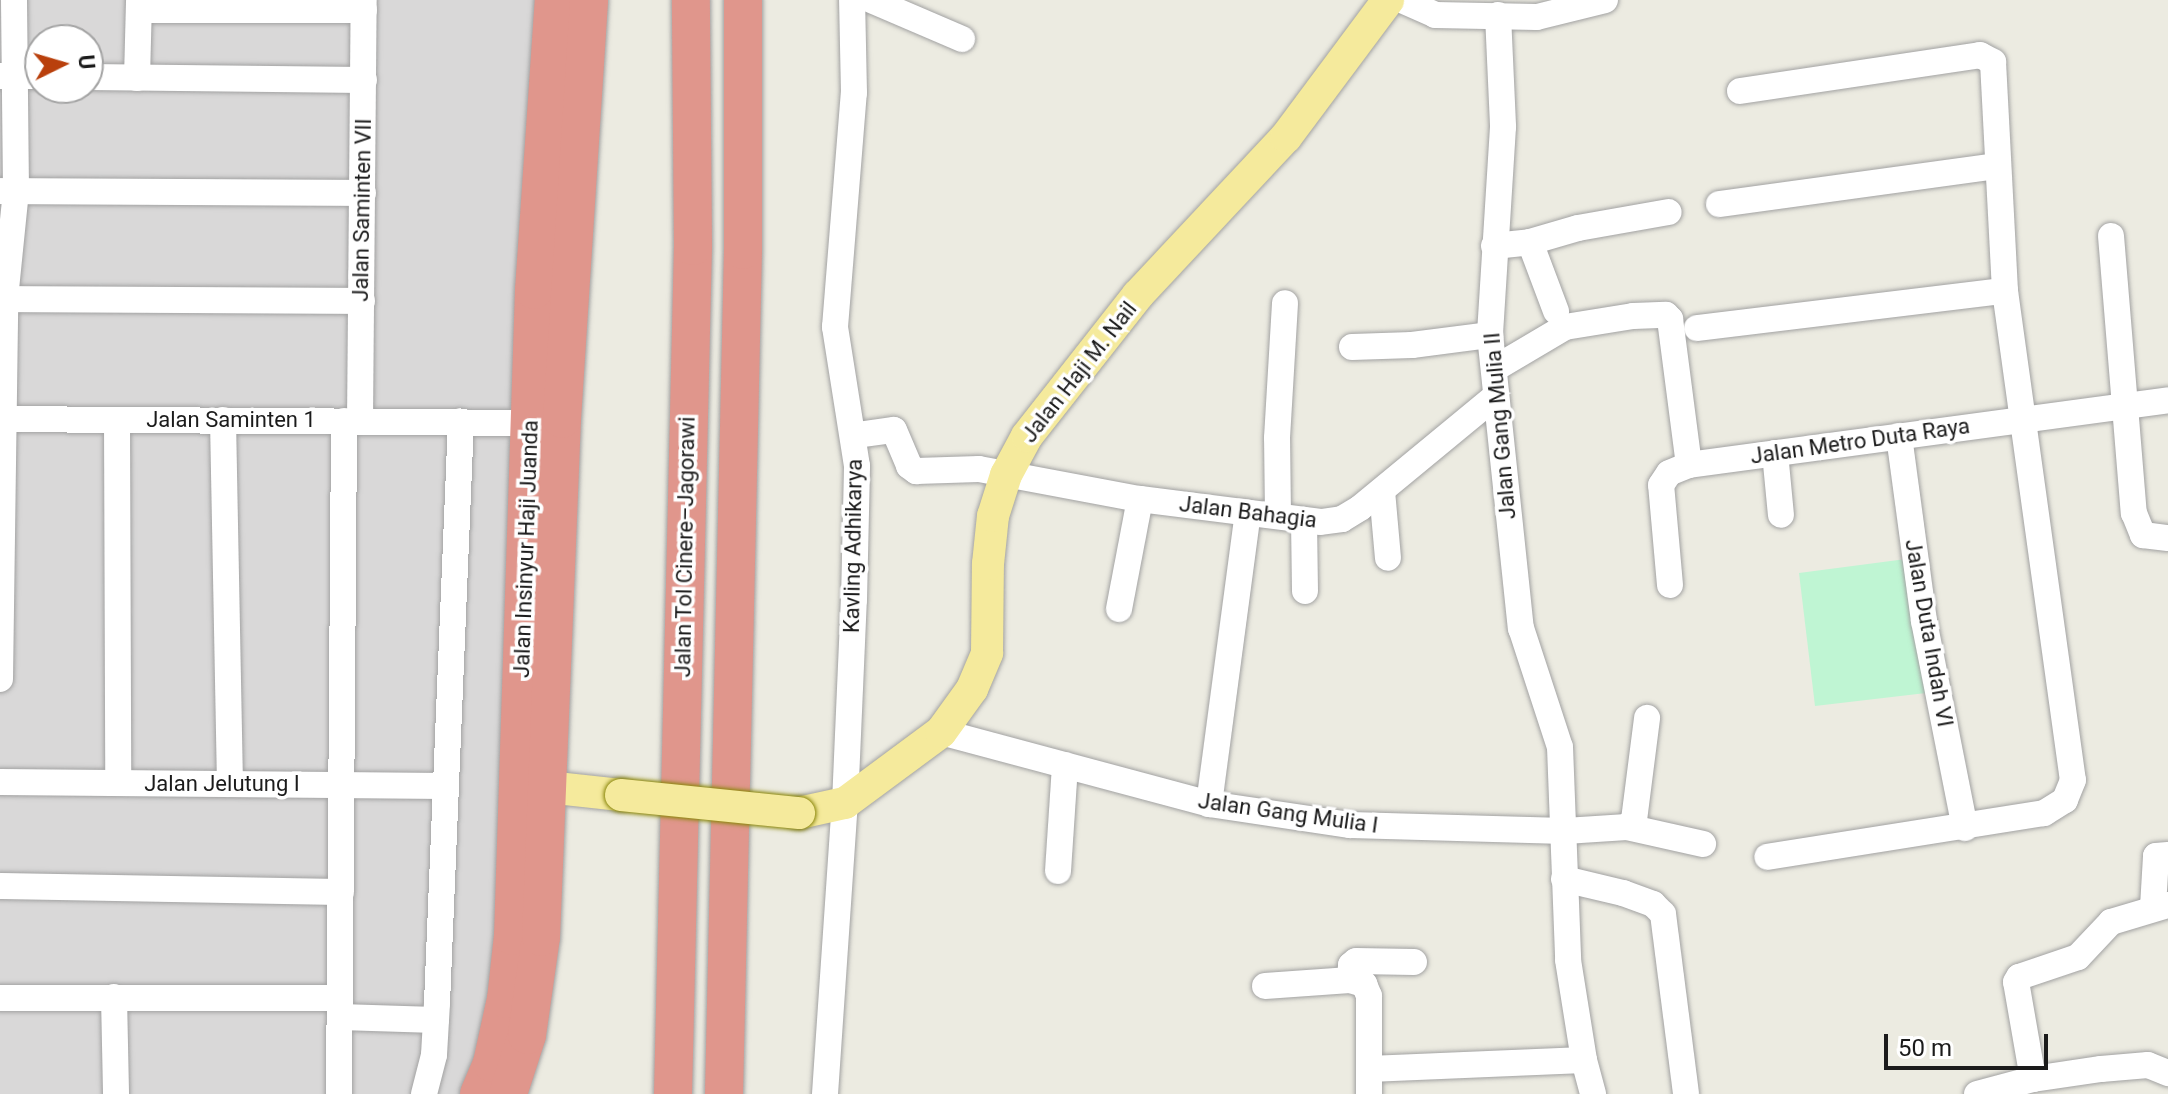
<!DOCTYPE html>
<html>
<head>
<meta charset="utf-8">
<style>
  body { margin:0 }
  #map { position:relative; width:2168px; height:1094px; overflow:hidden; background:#ecebe1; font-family:Roboto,sans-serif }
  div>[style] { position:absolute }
  .residential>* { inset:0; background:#d9d8d8 }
  .park>* { inset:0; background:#bff5d3 }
  .roads { filter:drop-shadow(0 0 2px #a2a2a2) drop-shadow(0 0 2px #a2a2a2) }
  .minor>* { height:26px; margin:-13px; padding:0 13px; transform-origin:13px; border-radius:13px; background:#fff }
  .major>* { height:32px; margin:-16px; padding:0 16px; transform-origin:16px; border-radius:16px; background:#f5ea9c }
  .highway>* { height:38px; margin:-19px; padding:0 19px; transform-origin:19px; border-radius:19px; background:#e0968c }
  .bridges { filter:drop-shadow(0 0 2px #898509) drop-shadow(0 0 2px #898509) }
  .major-bridge>* { height:32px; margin:-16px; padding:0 16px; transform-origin:16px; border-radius:16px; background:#f5ea9c }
  span { translate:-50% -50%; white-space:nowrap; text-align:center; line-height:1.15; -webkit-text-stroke:7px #fff; paint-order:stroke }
  .street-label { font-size:22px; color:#1b1b1b }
  .north { position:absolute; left:24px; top:24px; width:80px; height:80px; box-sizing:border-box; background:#fff; border:2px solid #a4a4a4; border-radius:50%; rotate:85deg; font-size:22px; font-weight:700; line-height:32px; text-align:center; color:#1b1b1b }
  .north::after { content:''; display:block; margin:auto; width:28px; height:36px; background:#b9400c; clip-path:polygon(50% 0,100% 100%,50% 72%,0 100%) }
  .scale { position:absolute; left:1884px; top:1034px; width:164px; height:36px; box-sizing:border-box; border:4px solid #1b1b1b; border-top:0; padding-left:10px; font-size:24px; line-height:28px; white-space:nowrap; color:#1b1b1b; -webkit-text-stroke:6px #fff; paint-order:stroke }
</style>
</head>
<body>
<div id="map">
  <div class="residential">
    <div style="clip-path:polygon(evenodd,0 0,552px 0,515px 937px,475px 1094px,0 1094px,0 0,40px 40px,88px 40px,88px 88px,40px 88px,40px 40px)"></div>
  </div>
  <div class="park">
    <div style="clip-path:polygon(1906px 559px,1926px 693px,1815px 706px,1799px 573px)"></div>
  </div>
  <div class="roads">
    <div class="minor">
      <div style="left:871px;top:0;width:99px;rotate:23.2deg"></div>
      <div style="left:1402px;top:0;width:36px;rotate:24deg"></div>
      <div style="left:1435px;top:15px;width:102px;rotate:1.1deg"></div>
      <div style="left:1537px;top:17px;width:70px;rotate:-14deg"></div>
      <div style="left:139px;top:10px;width:225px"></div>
      <div style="left:1498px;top:15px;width:112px;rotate:87.4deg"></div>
      <div style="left:1503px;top:127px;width:208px;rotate:93.6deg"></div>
      <div style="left:1490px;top:335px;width:295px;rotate:84deg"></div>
      <div style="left:1521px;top:628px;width:125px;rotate:71.9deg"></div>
      <div style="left:1560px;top:747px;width:213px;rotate:87.8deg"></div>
      <div style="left:1568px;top:960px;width:101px;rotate:80.9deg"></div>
      <div style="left:1584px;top:1060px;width:35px;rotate:75deg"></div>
      <div style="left:0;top:76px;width:40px"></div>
      <div style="left:88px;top:77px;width:276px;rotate:0.6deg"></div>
      <div style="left:137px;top:78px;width:78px;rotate:-88.5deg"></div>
      <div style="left:1740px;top:91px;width:243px;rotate:-8.5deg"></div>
      <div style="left:1980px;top:55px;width:15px;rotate:28deg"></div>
      <div style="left:1993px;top:62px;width:229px;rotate:87deg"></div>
      <div style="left:2005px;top:291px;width:494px;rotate:82.1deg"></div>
      <div style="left:2073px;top:780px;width:22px;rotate:112deg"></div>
      <div style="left:2065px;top:800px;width:25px;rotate:148deg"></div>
      <div style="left:2044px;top:813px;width:280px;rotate:171deg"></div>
      <div style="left:0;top:191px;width:363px;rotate:0.3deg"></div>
      <div style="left:1719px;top:204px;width:281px;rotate:-7.8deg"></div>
      <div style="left:2111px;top:236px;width:278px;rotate:85.3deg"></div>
      <div style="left:2134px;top:513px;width:24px;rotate:68deg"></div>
      <div style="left:2143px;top:535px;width:25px;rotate:7deg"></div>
      <div style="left:1530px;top:242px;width:74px;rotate:69.4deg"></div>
      <div style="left:1494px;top:246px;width:36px;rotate:-6deg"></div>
      <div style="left:1530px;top:242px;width:50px;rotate:-16.3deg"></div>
      <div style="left:1578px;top:228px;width:92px;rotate:-10deg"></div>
      <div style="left:0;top:299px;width:362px;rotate:0.3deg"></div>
      <div style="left:1697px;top:328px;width:310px;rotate:-6.9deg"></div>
      <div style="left:1352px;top:347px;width:60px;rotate:-1.9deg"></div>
      <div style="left:1412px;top:345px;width:79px;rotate:-7.3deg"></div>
      <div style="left:1494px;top:369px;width:82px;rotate:-30.6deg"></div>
      <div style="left:1565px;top:327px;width:69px;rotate:-9.2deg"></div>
      <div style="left:1633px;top:316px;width:33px;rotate:-2deg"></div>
      <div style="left:1666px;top:315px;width:6px;rotate:45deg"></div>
      <div style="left:1670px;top:319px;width:147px;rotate:82.6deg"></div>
      <div style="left:0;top:419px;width:530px;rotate:0.43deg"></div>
      <div style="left:117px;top:420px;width:363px;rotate:89.8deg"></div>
      <div style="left:223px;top:420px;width:364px;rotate:88.9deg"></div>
      <div style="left:360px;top:421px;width:421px;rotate:-89.5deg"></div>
      <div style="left:857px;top:435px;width:37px;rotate:-8deg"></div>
      <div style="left:894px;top:430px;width:39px;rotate:67deg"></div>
      <div style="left:909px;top:466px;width:9px;rotate:36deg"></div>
      <div style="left:916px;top:471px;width:63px;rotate:-1.8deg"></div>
      <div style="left:979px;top:469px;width:164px;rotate:10.6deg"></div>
      <div style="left:1140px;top:499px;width:182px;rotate:7.2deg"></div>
      <div style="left:1321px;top:522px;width:21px;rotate:-8deg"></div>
      <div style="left:1342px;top:519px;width:21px;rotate:-31deg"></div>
      <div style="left:1360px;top:508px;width:176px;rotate:-39.5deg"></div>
      <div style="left:1899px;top:436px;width:187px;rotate:82.3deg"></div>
      <div style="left:1924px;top:621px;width:211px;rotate:78.8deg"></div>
      <div style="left:1775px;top:453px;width:62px;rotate:84.5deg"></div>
      <div style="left:1382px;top:491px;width:67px;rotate:84.9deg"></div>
      <div style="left:1278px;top:516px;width:78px;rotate:-90.7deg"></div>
      <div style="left:1277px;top:438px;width:135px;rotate:-86.6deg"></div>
      <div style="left:1304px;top:520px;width:71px;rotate:89.2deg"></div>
      <div style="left:1670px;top:585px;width:100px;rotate:-95.1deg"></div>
      <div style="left:1661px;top:485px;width:14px;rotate:-56deg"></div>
      <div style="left:1669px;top:473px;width:22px;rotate:-22deg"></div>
      <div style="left:1689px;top:465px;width:483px;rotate:-7.7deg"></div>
      <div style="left:1119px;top:609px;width:112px;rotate:-79.2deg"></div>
      <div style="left:0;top:679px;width:380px;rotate:-89.2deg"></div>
      <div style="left:5px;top:299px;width:109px;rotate:-84.2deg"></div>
      <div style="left:16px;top:191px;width:191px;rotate:-90.6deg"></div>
      <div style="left:941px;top:732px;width:278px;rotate:15deg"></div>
      <div style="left:1209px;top:804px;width:143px;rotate:8.5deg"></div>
      <div style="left:1350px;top:825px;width:215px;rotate:1.6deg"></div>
      <div style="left:1565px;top:831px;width:62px;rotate:-3.7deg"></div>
      <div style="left:1627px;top:827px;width:10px;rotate:-45deg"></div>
      <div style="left:1634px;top:820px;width:103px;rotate:-82.7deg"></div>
      <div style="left:0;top:782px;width:445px;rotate:0.5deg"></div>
      <div style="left:1209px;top:804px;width:294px;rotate:-82.4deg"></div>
      <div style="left:1627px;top:827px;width:78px;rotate:12.6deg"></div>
      <div style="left:1058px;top:871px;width:106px;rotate:-86.2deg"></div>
      <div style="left:1564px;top:879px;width:61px;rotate:13.3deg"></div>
      <div style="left:1623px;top:893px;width:32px;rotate:20deg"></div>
      <div style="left:1653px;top:904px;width:14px;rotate:45deg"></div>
      <div style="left:1663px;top:914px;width:181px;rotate:82.7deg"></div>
      <div style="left:0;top:886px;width:341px;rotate:1deg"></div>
      <div style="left:2153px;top:907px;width:51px;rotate:-86.6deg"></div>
      <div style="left:2156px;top:856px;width:12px;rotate:-5deg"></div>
      <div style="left:1350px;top:980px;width:15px;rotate:-86deg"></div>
      <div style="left:1351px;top:965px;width:6px;rotate:-39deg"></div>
      <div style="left:1356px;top:961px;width:58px;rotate:1deg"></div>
      <div style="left:1265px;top:986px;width:85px;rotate:-4deg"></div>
      <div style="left:1350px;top:980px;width:15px;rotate:16deg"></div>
      <div style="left:1364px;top:984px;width:13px;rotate:67deg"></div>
      <div style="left:1369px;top:996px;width:73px;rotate:90deg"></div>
      <div style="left:1369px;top:1069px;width:215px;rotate:-2.4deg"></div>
      <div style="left:114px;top:997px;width:97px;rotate:88.8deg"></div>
      <div style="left:0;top:998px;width:340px"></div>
      <div style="left:340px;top:1017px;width:96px;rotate:1.8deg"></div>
      <div style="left:2033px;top:1079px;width:98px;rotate:-99.9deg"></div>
      <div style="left:2016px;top:982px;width:6px;rotate:-59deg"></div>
      <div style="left:2019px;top:977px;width:62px;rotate:-18.7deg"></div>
      <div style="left:2078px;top:957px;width:48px;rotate:-46.7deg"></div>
      <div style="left:2111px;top:922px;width:59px;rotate:-16.6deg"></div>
      <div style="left:339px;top:1094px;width:673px;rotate:-89.57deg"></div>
      <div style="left:424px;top:1094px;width:40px;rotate:-75.6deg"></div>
      <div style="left:434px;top:1055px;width:52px;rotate:-86.7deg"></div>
      <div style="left:437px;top:1003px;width:582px;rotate:-87.64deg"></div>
      <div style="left:825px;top:1094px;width:292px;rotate:-86.1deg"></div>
      <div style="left:845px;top:803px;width:203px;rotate:-87.5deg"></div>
      <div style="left:854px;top:600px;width:134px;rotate:-88.7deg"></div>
      <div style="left:857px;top:466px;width:141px;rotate:-99deg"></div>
      <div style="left:835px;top:327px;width:235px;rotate:-85.4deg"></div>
      <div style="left:854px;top:93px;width:93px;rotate:-91.2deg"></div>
      <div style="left:1369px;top:1094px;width:25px;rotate:-90deg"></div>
      <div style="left:1977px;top:1094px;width:58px;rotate:-15deg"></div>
      <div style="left:2033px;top:1079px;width:69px;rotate:-8.4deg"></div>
      <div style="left:2101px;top:1069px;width:47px;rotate:-4.9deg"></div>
      <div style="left:2148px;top:1065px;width:22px;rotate:22deg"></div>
    </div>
    <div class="major">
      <div style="left:547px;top:787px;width:74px;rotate:6.2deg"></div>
      <div style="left:799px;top:813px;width:47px;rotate:-12.3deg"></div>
      <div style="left:845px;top:803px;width:119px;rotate:-36.5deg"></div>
      <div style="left:941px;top:732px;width:53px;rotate:-54.2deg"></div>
      <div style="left:972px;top:689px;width:39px;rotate:-67deg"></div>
      <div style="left:987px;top:653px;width:89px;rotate:-89.4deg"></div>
      <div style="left:988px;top:564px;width:48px;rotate:-84.1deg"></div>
      <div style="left:993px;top:516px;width:43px;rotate:-72.4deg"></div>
      <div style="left:1006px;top:475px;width:44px;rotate:-61.7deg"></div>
      <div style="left:1027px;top:436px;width:179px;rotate:-51.8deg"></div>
      <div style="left:1138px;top:295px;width:216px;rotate:-46.9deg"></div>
      <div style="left:1286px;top:137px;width:171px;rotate:-53.3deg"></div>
    </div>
    <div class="highway">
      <div style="left:479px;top:1094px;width:34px;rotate:-67deg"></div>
      <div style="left:492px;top:1063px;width:66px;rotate:-77.7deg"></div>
      <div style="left:506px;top:999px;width:63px;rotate:-83.7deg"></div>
      <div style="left:513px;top:936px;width:646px;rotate:-88.14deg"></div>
      <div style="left:534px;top:290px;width:291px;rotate:-86.1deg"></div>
      <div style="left:508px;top:1094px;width:62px;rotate:-72.1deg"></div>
      <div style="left:527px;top:1035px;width:99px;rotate:-81.9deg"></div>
      <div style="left:541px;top:937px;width:518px;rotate:-87.68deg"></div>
      <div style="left:562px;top:419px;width:420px;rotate:-86.3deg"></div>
      <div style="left:673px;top:1094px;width:848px;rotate:-88.65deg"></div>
      <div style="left:693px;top:246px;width:246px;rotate:-90.5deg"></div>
      <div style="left:724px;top:1094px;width:844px;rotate:-88.71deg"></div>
      <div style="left:743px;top:250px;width:250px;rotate:-90deg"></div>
    </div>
  </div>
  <div class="bridges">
    <div class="major-bridge">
      <div style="left:621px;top:795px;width:179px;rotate:5.8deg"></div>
    </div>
  </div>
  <div class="street-label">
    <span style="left:362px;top:210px;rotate:-89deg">Jalan Saminten VII</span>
    <span style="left:1079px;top:372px;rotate:-52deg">Jalan Haji M. Nail</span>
    <span style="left:231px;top:420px">Jalan Saminten 1</span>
    <span style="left:1500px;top:426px;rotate:-95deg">Jalan Gang Mulia II</span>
    <span style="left:1860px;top:441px;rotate:-8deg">Jalan Metro Duta Raya</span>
    <span style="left:1248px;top:512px;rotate:7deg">Jalan Bahagia</span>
    <span style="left:853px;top:546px;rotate:-89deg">Kavling Adhikarya</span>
    <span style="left:685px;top:547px;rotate:-89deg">Jalan Tol Cinere–Jagorawi</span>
    <span style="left:526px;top:549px;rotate:-88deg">Jalan Insinyur Haji Juanda</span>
    <span style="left:1929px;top:633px;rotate:80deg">Jalan Duta Indah VI</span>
    <span style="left:222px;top:784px">Jalan Jelutung I</span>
    <span style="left:1288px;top:813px;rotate:8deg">Jalan Gang Mulia I</span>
  </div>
  <div class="north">U</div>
  <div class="scale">50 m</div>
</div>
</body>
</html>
